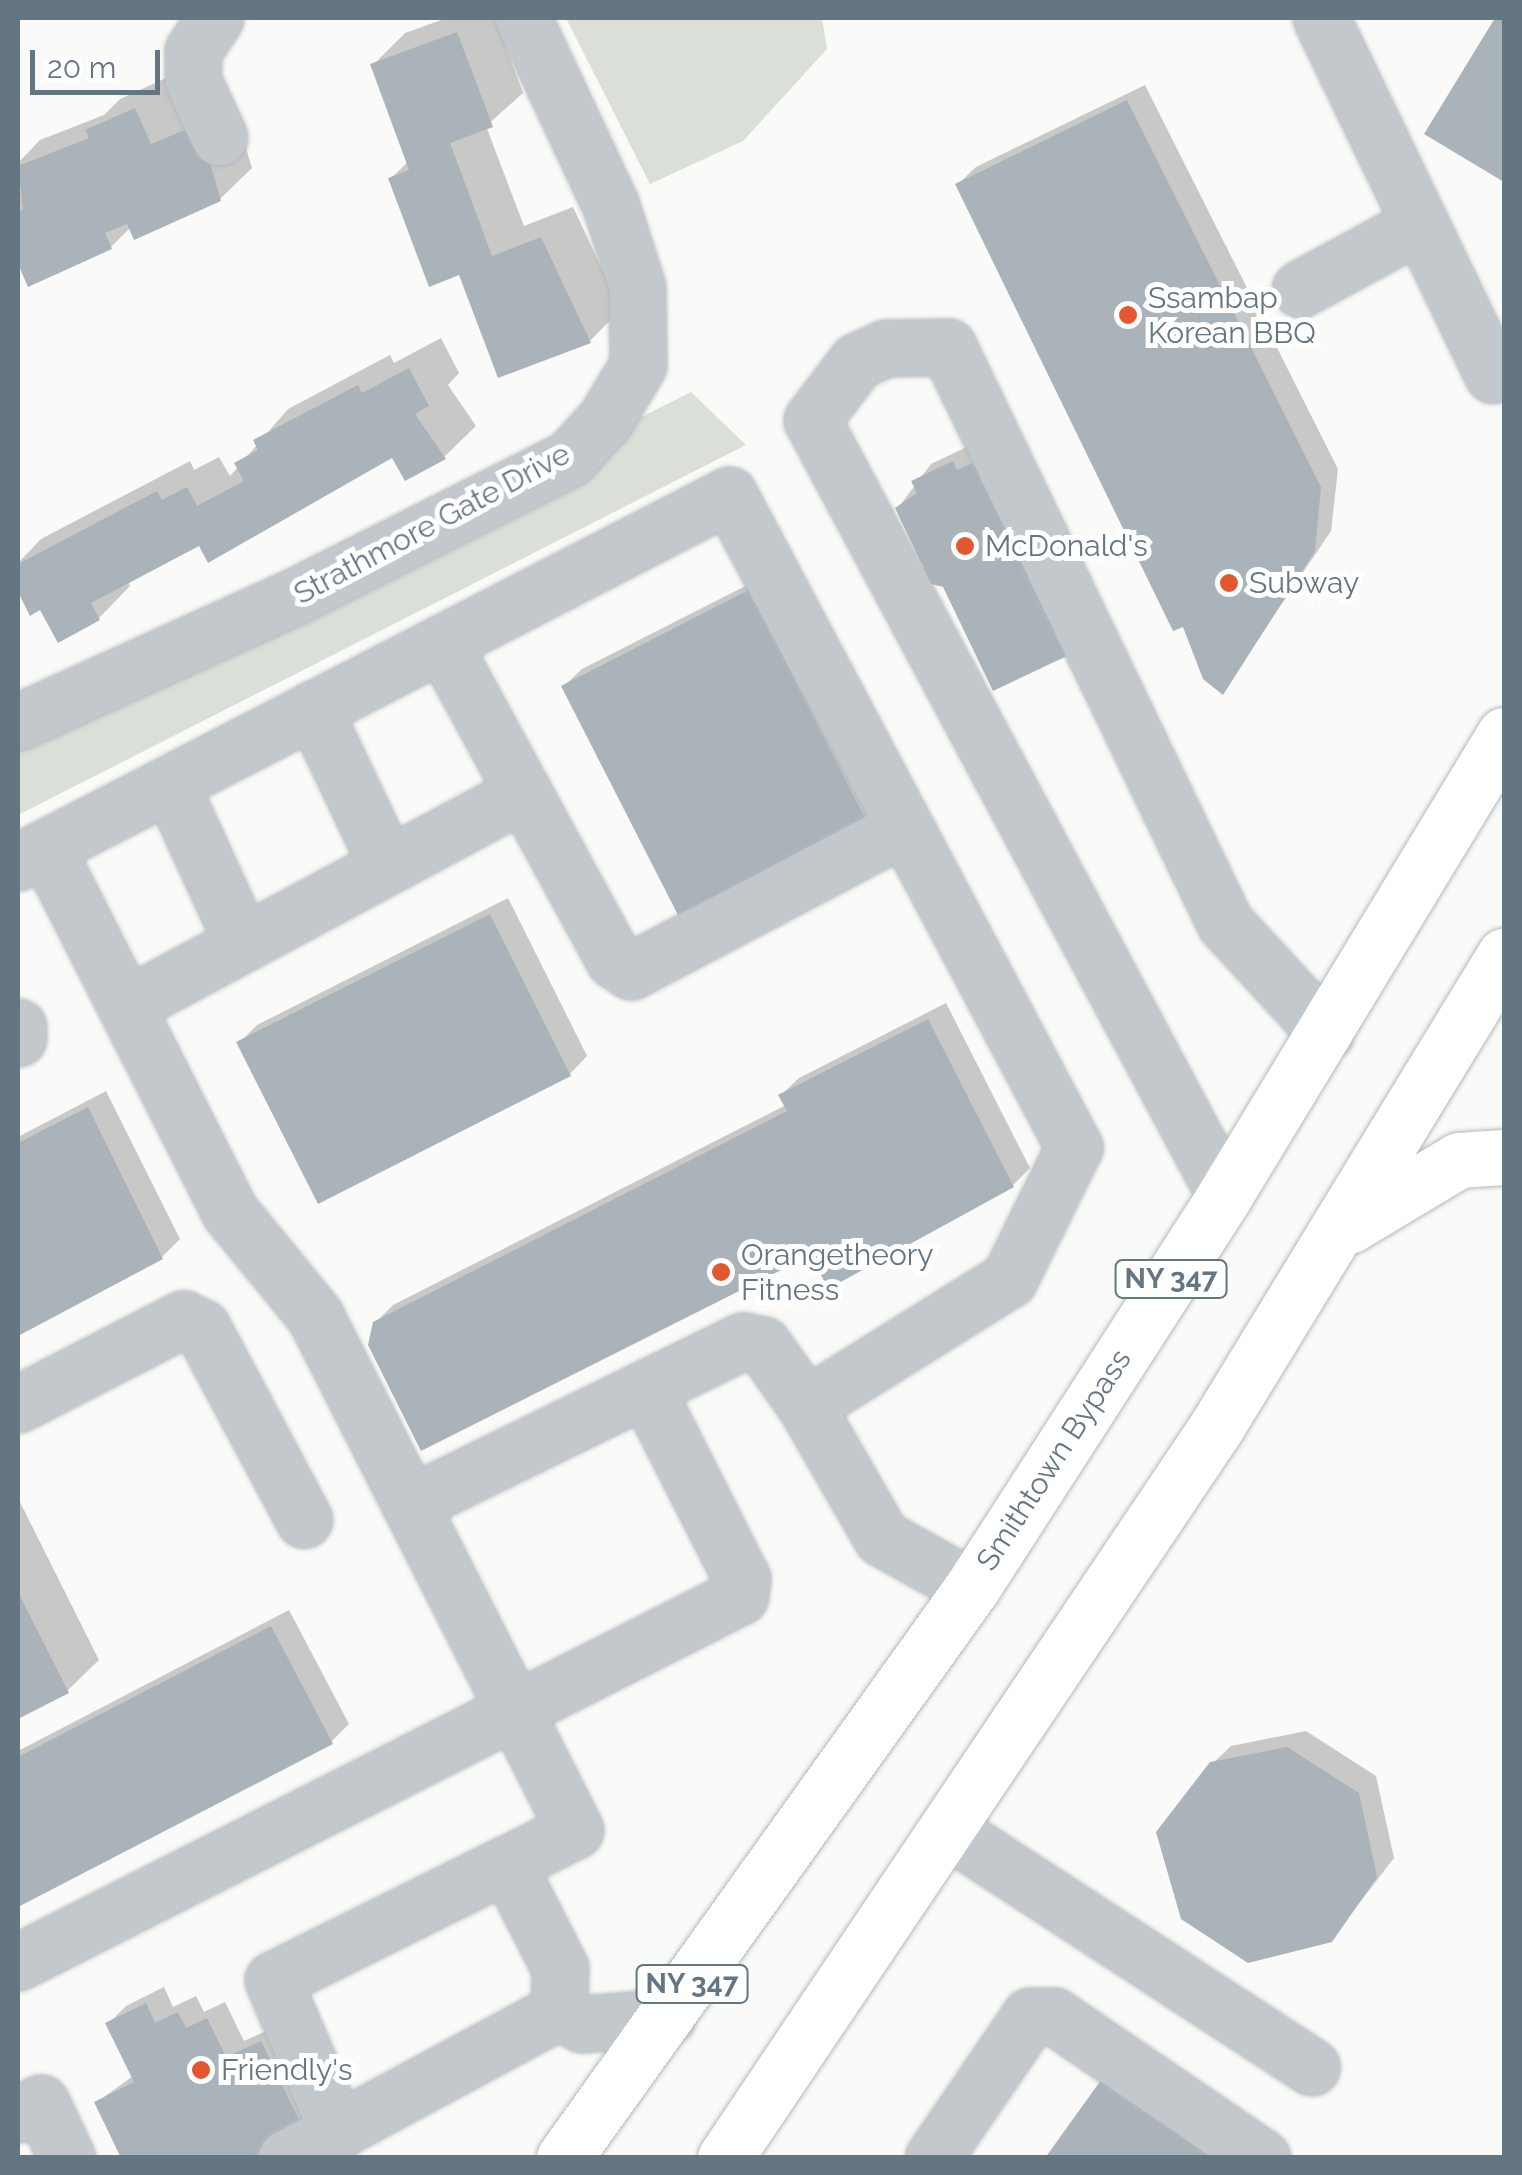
<!DOCTYPE html>
<html>
<head>
<meta charset="utf-8">
<style>
  body { margin:0 }
  #map { position:relative; width:1522px; height:2175px; overflow:hidden; background:#fafaf8; font-family:Raleway,sans-serif }
  div>[style] { position:absolute }
  .green>* { inset:0; background:#dadfd7 }
  .shadow>* { inset:0; background:#0003 }
  .building>* { inset:0; background:#aab3b9 }
  .roads { filter:drop-shadow(0 0 2px #b4b9bd) drop-shadow(0 0 2px #b4b9bd) }
  .minor>* { height:55px; margin:-27.5px; padding:0 27.5px; transform-origin:27.5px; border-radius:27.5px; background:#c3c8cc }
  .highway>* { height:55px; margin:-27.5px; padding:0 27.5px; transform-origin:27.5px; border-radius:27.5px; background:#fff }
  .dots>* { width:28px; height:28px; translate:-50% -50%; box-sizing:border-box; border:5px solid #fff; border-radius:50% }
  span { translate:-50% -50%; white-space:nowrap; text-align:center; line-height:1.15; -webkit-text-stroke:10px #fff; paint-order:stroke }
  .shield-label span { padding:2px 8px; background:#fff; border:2px solid; border-radius:8px; -webkit-text-stroke-width:0 }
  .shield-label { font-size:28px; color:#657683; font-weight:700 }
  .poi-label { font-size:30px; color:#657683 }
  .left { translate:0 -50%; text-align:left }
  .street-label { font-size:30px; color:#657683 }
  .frame { position:absolute; inset:0; border:20px solid #657683; pointer-events:none }
  .scale { position:absolute; left:30px; top:50px; width:130px; height:45px; box-sizing:border-box; border:5px solid #657683; border-top:0; padding-left:12px; font-size:30px; line-height:35px; white-space:nowrap; color:#657683; -webkit-text-stroke:8px #fff; paint-order:stroke }
</style>
</head>
<body>
<div id="map">
  <div class="green">
    <div style="clip-path:polygon(566px 18px,822px 18px,827px 49px,743px 141px,650px 184px)"></div>
    <div style="clip-path:polygon(691px 392px,746px 445px,18px 815px,18px 730px)"></div>
  </div>
  <div class="shadow">
    <div style="clip-path:polygon(447px 18px,495px 18px,523px 93px,486px 126px,524px 226px,573px 207px,621px 309px,590px 341px,461px 272px,391px 178px,409px 161px,373px 65px,405px 33px)"></div>
    <div style="clip-path:polygon(1496px 18px,1504px 18px,1504px 179px,1427px 133px)"></div>
    <div style="clip-path:polygon(166px 78px,234px 109px,252px 168px,220px 199px,131px 227px,111px 247px,29px 283px,18px 257px,18px 163px,40px 140px,104px 115px,120px 99px)"></div>
    <div style="clip-path:polygon(1145px 85px,1338px 469px,1331px 531px,1223px 691px,958px 184px,976px 167px)"></div>
    <div style="clip-path:polygon(441px 338px,459px 373px,448px 385px,476px 426px,444px 457px,393px 454px,200px 543px,128px 581px,130px 586px,99px 618px,41px 607px,31px 612px,18px 586px,18px 563px,41px 539px,190px 461px,194px 470px,219px 457px,230px 476px,288px 409px,390px 355px,394px 363px)"></div>
    <div style="clip-path:polygon(971px 445px,975px 454px,945px 584px,898px 508px,931px 464px)"></div>
    <div style="clip-path:polygon(767px 575px,882px 801px,864px 818px,564px 686px,582px 669px)"></div>
    <div style="clip-path:polygon(508px 898px,587px 1056px,570px 1074px,239px 1043px,257px 1025px)"></div>
    <div style="clip-path:polygon(946px 1003px,1030px 1168px,1013px 1185px,812px 1252px,375px 1323px,393px 1305px,786px 1105px,781px 1095px,799px 1078px)"></div>
    <div style="clip-path:polygon(106px 1091px,180px 1239px,162px 1257px,18px 1333px,18px 1137px)"></div>
    <div style="clip-path:polygon(18px 1498px,99px 1660px,67px 1691px,18px 1716px)"></div>
    <div style="clip-path:polygon(289px 1610px,349px 1724px,331px 1742px,18px 1904px,18px 1751px)"></div>
    <div style="clip-path:polygon(1306px 1731px,1376px 1776px,1394px 1858px,1331px 1940px,1212px 1764px,1231px 1746px)"></div>
    <div style="clip-path:polygon(164px 1987px,173px 2007px,196px 1996px,204px 2012px,225px 2002px,244px 2041px,279px 2025px,307px 2137px,97px 2102px,133px 2076px,108px 2024px,126px 2006px)"></div>
  </div>
  <div class="building">
    <div style="clip-path:polygon(1495px 18px,1504px 18px,1504px 182px,1424px 134px)"></div>
    <div style="clip-path:polygon(457px 32px,493px 127px,450px 143px,492px 256px,541px 237px,591px 343px,498px 378px,459px 275px,429px 287px,388px 178px,409px 170px,370px 64px)"></div>
    <div style="clip-path:polygon(1127px 100px,1321px 487px,1315px 551px,1223px 695px,1203px 679px,1183px 627px,1173px 631px,955px 184px)"></div>
    <div style="clip-path:polygon(135px 108px,151px 144px,185px 130px,203px 139px,221px 201px,134px 240px,127px 224px,105px 233px,112px 249px,28px 287px,18px 264px,18px 212px,23px 209px,18px 166px,89px 138px,85px 130px)"></div>
    <div style="clip-path:polygon(409px 368px,429px 406px,415px 414px,446px 459px,405px 481px,392px 458px,208px 563px,199px 546px,91px 603px,100px 620px,58px 643px,40px 610px,30px 616px,18px 592px,18px 564px,157px 491px,162px 500px,187px 487px,197px 506px,244px 481px,234px 463px,258px 450px,253px 440px,358px 385px,362px 393px)"></div>
    <div style="clip-path:polygon(953px 461px,957px 470px,977px 461px,1069px 655px,993px 691px,943px 587px,931px 584px,895px 508px,917px 493px,911px 481px)"></div>
    <div style="clip-path:polygon(749px 590px,866px 820px,678px 915px,561px 686px)"></div>
    <div style="clip-path:polygon(490px 914px,571px 1076px,318px 1204px,236px 1042px)"></div>
    <div style="clip-path:polygon(928px 1019px,1014px 1187px,828px 1289px,811px 1255px,421px 1451px,368px 1345px,373px 1322px,787px 1111px,778px 1095px)"></div>
    <div style="clip-path:polygon(88px 1107px,163px 1259px,18px 1336px,18px 1143px)"></div>
    <div style="clip-path:polygon(18px 1592px,69px 1693px,18px 1719px)"></div>
    <div style="clip-path:polygon(271px 1626px,333px 1744px,18px 1907px,18px 1757px)"></div>
    <div style="clip-path:polygon(1287px 1747px,1359px 1793px,1377px 1877px,1332px 1942px,1248px 1963px,1181px 1919px,1156px 1832px,1210px 1762px)"></div>
    <div style="clip-path:polygon(146px 2003px,155px 2023px,178px 2012px,186px 2028px,207px 2018px,226px 2057px,261px 2041px,308px 2139px,270px 2158px,121px 2158px,94px 2102px,134px 2082px,105px 2023px)"></div>
    <div style="clip-path:polygon(1109px 2069px,1241px 2158px,1045px 2158px)"></div>
  </div>
  <div class="roads">
    <div class="minor">
      <div style="left:215px;top:18px;width:40px;rotate:124deg"></div>
      <div style="left:193px;top:51px;width:30px;rotate:90deg"></div>
      <div style="left:193px;top:81px;width:62px;rotate:65.1deg"></div>
      <div style="left:1321px;top:18px;width:396px;rotate:64.3deg"></div>
      <div style="left:1300px;top:289px;width:136px;rotate:-28.4deg"></div>
      <div style="left:442px;top:643px;width:361px;rotate:61.5deg"></div>
      <div style="left:614px;top:960px;width:20px;rotate:33deg"></div>
      <div style="left:631px;top:971px;width:309px;rotate:-27.8deg"></div>
      <div style="left:313px;top:709px;width:173px;rotate:64.6deg"></div>
      <div style="left:18px;top:722px;width:303px;rotate:-24.4deg"></div>
      <div style="left:294px;top:597px;width:309px;rotate:-26.7deg"></div>
      <div style="left:570px;top:458px;width:52px;rotate:-47.4deg"></div>
      <div style="left:605px;top:420px;width:64px;rotate:-59deg"></div>
      <div style="left:638px;top:365px;width:78px;rotate:-90.7deg"></div>
      <div style="left:637px;top:287px;width:85px;rotate:-107.8deg"></div>
      <div style="left:611px;top:206px;width:208px;rotate:-115.1deg"></div>
      <div style="left:170px;top:784px;width:173px;rotate:65.4deg"></div>
      <div style="left:46px;top:848px;width:408px;rotate:63.2deg"></div>
      <div style="left:230px;top:1212px;width:134px;rotate:50.7deg"></div>
      <div style="left:315px;top:1316px;width:576px;rotate:63.17deg"></div>
      <div style="left:575px;top:1830px;width:76px;rotate:153.4deg"></div>
      <div style="left:507px;top:1864px;width:117px;rotate:63deg"></div>
      <div style="left:560px;top:1968px;width:43px;rotate:91.3deg"></div>
      <div style="left:18px;top:862px;width:800px;rotate:-27.3deg"></div>
      <div style="left:729px;top:495px;width:738px;rotate:62.11deg"></div>
      <div style="left:1074px;top:1147px;width:147px;rotate:116.2deg"></div>
      <div style="left:1009px;top:1279px;width:239px;rotate:148deg"></div>
      <div style="left:806px;top:1406px;width:152px;rotate:60.1deg"></div>
      <div style="left:882px;top:1538px;width:103px;rotate:29.1deg"></div>
      <div style="left:126px;top:1006px;width:451px;rotate:-28.2deg"></div>
      <div style="left:18px;top:1027px;width:11px;rotate:90deg"></div>
      <div style="left:1225px;top:1195px;width:878px;rotate:-118.05deg"></div>
      <div style="left:812px;top:420px;width:74px;rotate:-52.7deg"></div>
      <div style="left:857px;top:361px;width:32px;rotate:-24deg"></div>
      <div style="left:886px;top:348px;width:62px;rotate:-0.9deg"></div>
      <div style="left:948px;top:347px;width:639px;rotate:64.32deg"></div>
      <div style="left:1225px;top:923px;width:149px;rotate:47.4deg"></div>
      <div style="left:18px;top:1404px;width:186px;rotate:-27.3deg"></div>
      <div style="left:183px;top:1319px;width:21px;rotate:25deg"></div>
      <div style="left:202px;top:1328px;width:217px;rotate:62deg"></div>
      <div style="left:410px;top:1504px;width:371px;rotate:-26.1deg"></div>
      <div style="left:743px;top:1341px;width:20px;rotate:11deg"></div>
      <div style="left:763px;top:1345px;width:75px;rotate:54.8deg"></div>
      <div style="left:948px;top:1830px;width:434px;rotate:33.1deg"></div>
      <div style="left:18px;top:1962px;width:809px;rotate:-26.88deg"></div>
      <div style="left:740px;top:1596px;width:17px;rotate:-83deg"></div>
      <div style="left:742px;top:1579px;width:213px;rotate:-116.8deg"></div>
      <div style="left:559px;top:2011px;width:26px;rotate:29deg"></div>
      <div style="left:582px;top:2024px;width:86px;rotate:-4.7deg"></div>
      <div style="left:18px;top:2114px;width:25px;rotate:-26deg"></div>
      <div style="left:41px;top:2103px;width:61px;rotate:64.7deg"></div>
      <div style="left:338px;top:2132px;width:165px;rotate:-113.2deg"></div>
      <div style="left:273px;top:1980px;width:261px;rotate:-26.4deg"></div>
      <div style="left:286px;top:2158px;width:310px;rotate:-28.3deg"></div>
      <div style="left:933px;top:2158px;width:172px;rotate:-55.7deg"></div>
      <div style="left:1030px;top:2016px;width:24px"></div>
      <div style="left:1054px;top:2016px;width:252px;rotate:34.3deg"></div>
    </div>
    <div class="highway">
      <div style="left:1349px;top:1226px;width:128px;rotate:-31deg"></div>
      <div style="left:1459px;top:1160px;width:45px;rotate:-3.8deg"></div>
      <div style="left:564px;top:2158px;width:701px;rotate:-54.41deg"></div>
      <div style="left:972px;top:1588px;width:467px;rotate:-57.2deg"></div>
      <div style="left:1225px;top:1195px;width:538px;rotate:-58.76deg"></div>
      <div style="left:725px;top:2158px;width:882px;rotate:-56.09deg"></div>
      <div style="left:1217px;top:1426px;width:551px;rotate:-58.59deg"></div>
    </div>
  </div>
  <div class="dots">
    <div style="left:1128px;top:315px;background:#e4572e"></div>
    <div style="left:965px;top:546px;background:#e4572e"></div>
    <div style="left:1229px;top:583px;background:#e4572e"></div>
    <div style="left:721px;top:1272px;background:#e4572e"></div>
    <div style="left:201px;top:2070px;background:#e4572e"></div>
  </div>
  <div class="shield-label">
    <span style="left:1171px;top:1279px">NY 347</span>
    <span style="left:692px;top:1984px">NY 347</span>
  </div>
  <div class="poi-label">
    <span class="left" style="left:1148px;top:315px">Ssambap<br>Korean BBQ</span>
    <span class="left" style="left:985px;top:546px">McDonald's</span>
    <span class="left" style="left:1249px;top:583px">Subway</span>
    <span class="left" style="left:741px;top:1272px">Orangetheory<br>Fitness</span>
    <span class="left" style="left:221px;top:2070px">Friendly's</span>
  </div>
  <div class="street-label">
    <span style="left:432px;top:524px;rotate:-28deg">Strathmore Gate Drive</span>
    <span style="left:1054px;top:1460px;rotate:-57deg">Smithtown Bypass</span>
  </div>
  <div class="frame"></div>
  <div class="scale">20 m</div>
</div>
</body>
</html>
